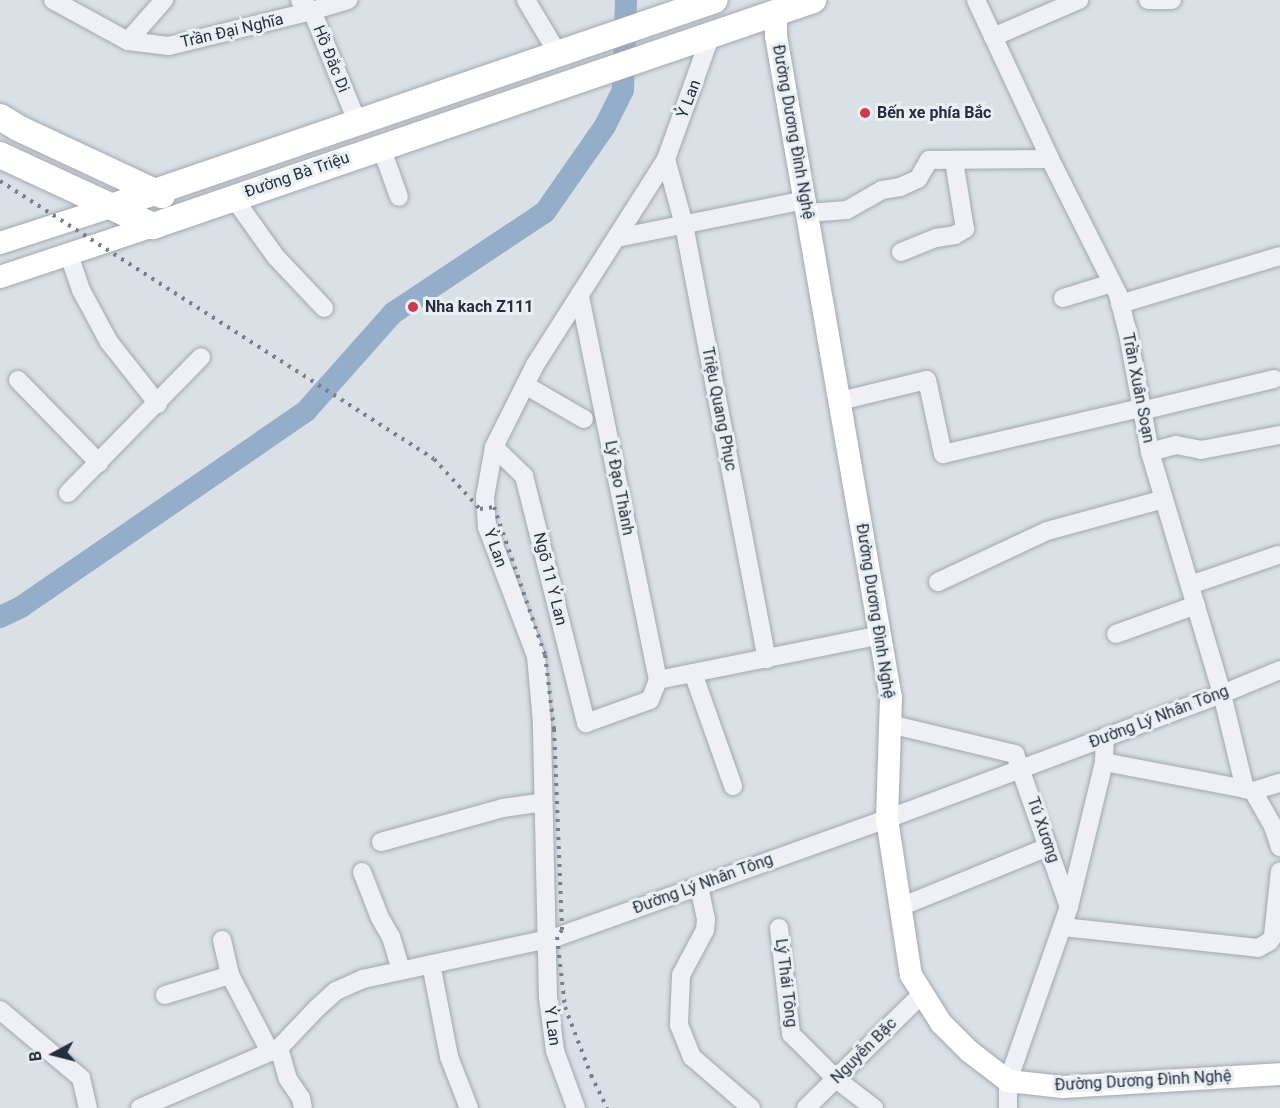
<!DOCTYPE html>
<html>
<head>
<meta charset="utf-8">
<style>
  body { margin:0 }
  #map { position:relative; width:1280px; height:1108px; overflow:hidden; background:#dbe0e6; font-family:Roboto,sans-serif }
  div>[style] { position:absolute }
  .river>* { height:22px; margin:-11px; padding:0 11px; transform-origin:11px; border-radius:11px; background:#94aec9 }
  .roads { filter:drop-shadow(0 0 2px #a1a7b0) drop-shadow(0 0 2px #a1a7b0) }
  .minor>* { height:18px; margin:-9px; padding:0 9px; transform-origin:9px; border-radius:9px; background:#eef0f5 }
  .major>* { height:22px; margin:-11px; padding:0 11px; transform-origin:11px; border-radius:11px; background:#fff }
  .highway>* { height:26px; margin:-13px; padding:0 13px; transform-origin:13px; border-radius:13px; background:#fff }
  .rail>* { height:4px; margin-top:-2px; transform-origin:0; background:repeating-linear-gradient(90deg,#747f91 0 3px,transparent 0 9px) }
  .dots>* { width:16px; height:16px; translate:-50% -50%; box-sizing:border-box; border:3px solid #eaeff4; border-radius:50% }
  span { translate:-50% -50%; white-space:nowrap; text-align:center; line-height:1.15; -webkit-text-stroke:6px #eaeff4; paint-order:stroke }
  .street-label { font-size:16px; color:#252e3d }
  .poi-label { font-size:16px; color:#252e3d; font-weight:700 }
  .left { translate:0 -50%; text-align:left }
  .north { position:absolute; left:24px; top:1024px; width:60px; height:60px; -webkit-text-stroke:4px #eaeff4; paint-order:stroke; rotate:263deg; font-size:16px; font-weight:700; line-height:24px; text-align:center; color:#252e3d }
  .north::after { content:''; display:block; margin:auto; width:21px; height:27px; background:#252e3d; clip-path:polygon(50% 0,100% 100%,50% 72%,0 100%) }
</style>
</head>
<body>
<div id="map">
  <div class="river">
    <div style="left:0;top:617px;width:23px;rotate:-25deg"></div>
    <div style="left:21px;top:607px;width:346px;rotate:-34.5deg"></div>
    <div style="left:306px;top:411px;width:131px;rotate:-48.4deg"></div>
    <div style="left:393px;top:313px;width:182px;rotate:-33.6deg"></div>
    <div style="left:545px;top:212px;width:105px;rotate:-55.1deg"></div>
    <div style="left:605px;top:126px;width:40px;rotate:-63.4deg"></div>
    <div style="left:623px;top:90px;width:90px;rotate:-88.1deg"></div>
  </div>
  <div class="roads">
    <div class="minor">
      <div style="left:53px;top:0;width:85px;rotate:28.7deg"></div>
      <div style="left:128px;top:41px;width:41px;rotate:7deg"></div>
      <div style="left:169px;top:46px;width:147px;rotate:-13.8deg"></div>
      <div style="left:312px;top:11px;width:38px;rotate:-17deg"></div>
      <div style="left:300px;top:0;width:16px;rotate:43deg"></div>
      <div style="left:312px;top:11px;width:119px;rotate:67.8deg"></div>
      <div style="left:526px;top:0;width:61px;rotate:59.2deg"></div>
      <div style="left:976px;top:0;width:175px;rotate:65deg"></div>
      <div style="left:1050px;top:159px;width:151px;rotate:63.3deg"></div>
      <div style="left:1118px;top:294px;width:36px;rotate:76deg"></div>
      <div style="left:1127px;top:329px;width:125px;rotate:79.4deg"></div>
      <div style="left:1150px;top:452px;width:252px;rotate:73.4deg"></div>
      <div style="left:1222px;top:694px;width:98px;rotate:76.4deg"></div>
      <div style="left:1245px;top:789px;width:8px;rotate:14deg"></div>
      <div style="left:1148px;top:0;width:24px"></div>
      <div style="left:993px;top:37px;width:94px;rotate:-23.3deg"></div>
      <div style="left:128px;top:41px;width:55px;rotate:-48.7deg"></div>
      <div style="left:381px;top:147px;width:53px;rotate:70.2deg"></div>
      <div style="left:666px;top:159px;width:68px;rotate:74.7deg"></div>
      <div style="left:684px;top:225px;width:442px;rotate:79.2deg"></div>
      <div style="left:233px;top:197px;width:74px;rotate:54.4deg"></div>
      <div style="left:276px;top:257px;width:70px;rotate:46.7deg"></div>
      <div style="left:807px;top:213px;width:40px;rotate:-4.3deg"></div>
      <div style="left:847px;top:210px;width:40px;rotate:-29.7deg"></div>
      <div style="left:882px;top:190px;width:18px;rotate:-9deg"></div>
      <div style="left:900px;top:187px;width:20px;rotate:-24deg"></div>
      <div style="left:918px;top:179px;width:22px;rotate:-60deg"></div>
      <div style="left:929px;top:160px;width:121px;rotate:-0.5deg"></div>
      <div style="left:617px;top:238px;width:192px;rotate:-11.4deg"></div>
      <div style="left:901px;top:252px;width:38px;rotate:-22deg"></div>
      <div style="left:936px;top:238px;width:19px;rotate:-9deg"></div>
      <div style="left:955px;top:235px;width:12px;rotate:-31deg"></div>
      <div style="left:965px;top:229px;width:70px;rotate:-99.1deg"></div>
      <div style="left:69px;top:255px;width:37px;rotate:71deg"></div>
      <div style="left:81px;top:290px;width:59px;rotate:61.7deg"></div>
      <div style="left:109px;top:342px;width:79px;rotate:51.7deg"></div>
      <div style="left:1063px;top:298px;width:51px;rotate:-17deg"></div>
      <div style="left:1120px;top:304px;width:167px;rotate:-16.7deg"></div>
      <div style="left:18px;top:380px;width:116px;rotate:45.7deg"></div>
      <div style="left:525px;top:385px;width:68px;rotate:30deg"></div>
      <div style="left:840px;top:401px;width:89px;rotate:-13.6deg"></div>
      <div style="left:927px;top:380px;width:76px;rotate:77.8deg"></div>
      <div style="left:943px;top:454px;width:203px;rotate:-13.1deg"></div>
      <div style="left:1141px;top:411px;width:137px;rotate:-13.5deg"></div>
      <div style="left:494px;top:447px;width:42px;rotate:44deg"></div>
      <div style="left:524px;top:476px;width:255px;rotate:75.9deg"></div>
      <div style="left:586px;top:723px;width:68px;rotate:-19.8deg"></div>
      <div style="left:650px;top:700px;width:22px;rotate:-68deg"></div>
      <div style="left:658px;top:680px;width:393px;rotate:-101.5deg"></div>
      <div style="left:1150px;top:452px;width:27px;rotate:-15deg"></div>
      <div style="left:1176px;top:445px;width:25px;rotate:11deg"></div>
      <div style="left:1201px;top:450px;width:80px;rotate:-10.8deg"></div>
      <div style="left:68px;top:493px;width:190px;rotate:-45.6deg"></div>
      <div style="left:938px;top:582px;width:120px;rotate:-25.1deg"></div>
      <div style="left:1047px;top:531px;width:121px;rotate:-15.3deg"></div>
      <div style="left:1190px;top:585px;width:93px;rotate:-18.8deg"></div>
      <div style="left:1116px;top:634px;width:85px;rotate:-19.9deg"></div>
      <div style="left:693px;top:673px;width:120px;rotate:70.5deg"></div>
      <div style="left:658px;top:680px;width:227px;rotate:-11.4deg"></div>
      <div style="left:890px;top:724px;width:129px;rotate:13.5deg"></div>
      <div style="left:1015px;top:754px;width:162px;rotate:70.6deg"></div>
      <div style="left:1104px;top:762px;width:144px;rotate:10.8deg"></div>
      <div style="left:1253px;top:791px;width:40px;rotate:60.3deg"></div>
      <div style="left:1273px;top:826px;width:22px;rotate:72deg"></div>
      <div style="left:1253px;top:791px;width:28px;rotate:-17deg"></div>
      <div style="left:381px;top:842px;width:127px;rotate:-15.6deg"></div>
      <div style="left:503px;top:808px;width:41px;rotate:-8.3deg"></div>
      <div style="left:362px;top:872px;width:49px;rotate:68.6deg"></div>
      <div style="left:380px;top:918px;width:22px;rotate:60deg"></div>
      <div style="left:391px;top:937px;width:34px;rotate:73deg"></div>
      <div style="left:699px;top:886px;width:34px;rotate:78deg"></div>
      <div style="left:706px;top:919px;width:11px;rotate:95deg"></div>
      <div style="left:705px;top:930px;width:51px;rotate:118.1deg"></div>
      <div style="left:681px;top:975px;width:50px;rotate:92.3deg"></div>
      <div style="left:679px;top:1025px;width:35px;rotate:68deg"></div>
      <div style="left:692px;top:1057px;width:78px;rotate:40.8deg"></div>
      <div style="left:900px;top:907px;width:160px;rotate:-22.1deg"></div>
      <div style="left:1063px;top:927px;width:196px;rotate:6.1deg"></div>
      <div style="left:1258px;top:948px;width:13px;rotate:-29deg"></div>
      <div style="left:1269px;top:942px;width:7px;rotate:-56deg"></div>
      <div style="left:1273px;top:936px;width:65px;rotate:-83.9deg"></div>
      <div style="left:779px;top:928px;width:107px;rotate:83.5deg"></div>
      <div style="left:791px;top:1034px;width:64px;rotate:45deg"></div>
      <div style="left:836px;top:1079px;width:48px;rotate:37.3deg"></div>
      <div style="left:222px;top:940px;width:36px;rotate:77deg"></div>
      <div style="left:230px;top:975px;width:87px;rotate:62.5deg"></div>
      <div style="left:431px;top:964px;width:95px;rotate:79deg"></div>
      <div style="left:449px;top:1057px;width:55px;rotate:68.6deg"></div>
      <div style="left:165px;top:995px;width:68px;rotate:-17.1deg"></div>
      <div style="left:0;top:1010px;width:106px;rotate:40deg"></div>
      <div style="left:81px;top:1078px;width:31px;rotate:77deg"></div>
      <div style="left:279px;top:1048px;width:32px;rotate:74deg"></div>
      <div style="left:288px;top:1079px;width:23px;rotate:56deg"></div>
      <div style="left:301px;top:1098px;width:10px;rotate:79deg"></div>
      <div style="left:140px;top:1108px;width:151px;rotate:-23.3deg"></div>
      <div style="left:279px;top:1048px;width:55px;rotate:-46.5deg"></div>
      <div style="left:317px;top:1008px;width:25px;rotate:-42deg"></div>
      <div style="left:336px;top:991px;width:30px;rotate:-24deg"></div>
      <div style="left:363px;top:979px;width:198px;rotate:-12.2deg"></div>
      <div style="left:557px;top:937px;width:350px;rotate:-19.7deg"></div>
      <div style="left:887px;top:819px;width:358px;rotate:-20.5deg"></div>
      <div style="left:1222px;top:694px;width:63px;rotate:-22.5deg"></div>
      <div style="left:576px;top:1108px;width:61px;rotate:-110.2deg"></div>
      <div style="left:555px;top:1051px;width:54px;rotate:-97.4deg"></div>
      <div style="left:548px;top:997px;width:274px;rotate:-91.3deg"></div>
      <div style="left:542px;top:723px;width:67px;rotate:-95.1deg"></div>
      <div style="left:536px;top:656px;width:138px;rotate:-110.8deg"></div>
      <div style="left:487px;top:527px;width:30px;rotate:-94deg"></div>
      <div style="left:485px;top:497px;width:51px;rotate:-79.8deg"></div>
      <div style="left:494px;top:447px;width:92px;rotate:-63.4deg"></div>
      <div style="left:535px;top:365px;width:244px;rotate:-57.5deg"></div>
      <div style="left:666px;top:159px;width:132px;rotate:-70.1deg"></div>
      <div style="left:806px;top:1108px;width:163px;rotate:-44.5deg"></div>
      <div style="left:1008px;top:1108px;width:27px;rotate:-90deg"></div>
      <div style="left:1008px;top:1081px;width:184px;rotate:-70.7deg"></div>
      <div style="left:1069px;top:907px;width:149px;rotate:-76.4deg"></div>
      <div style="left:1104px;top:762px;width:25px;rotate:-88deg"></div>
    </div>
    <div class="major">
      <div style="left:776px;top:14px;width:22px;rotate:90deg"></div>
      <div style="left:776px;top:36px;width:672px;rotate:80.15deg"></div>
      <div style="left:891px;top:698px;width:121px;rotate:91.9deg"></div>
      <div style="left:887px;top:819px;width:158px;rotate:81.3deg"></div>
      <div style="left:911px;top:975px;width:57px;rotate:58deg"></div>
      <div style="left:941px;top:1023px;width:40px;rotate:45deg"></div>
      <div style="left:969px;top:1051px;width:49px;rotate:37.6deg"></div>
      <div style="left:1008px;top:1081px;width:55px;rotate:6.2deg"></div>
      <div style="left:1063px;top:1087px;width:217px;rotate:-3.4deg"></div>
      <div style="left:0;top:243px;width:117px;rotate:-18deg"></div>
      <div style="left:0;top:277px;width:161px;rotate:-18.4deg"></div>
    </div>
    <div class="highway">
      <div style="left:0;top:117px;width:21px;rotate:31deg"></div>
      <div style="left:18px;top:128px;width:159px;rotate:25deg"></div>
      <div style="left:0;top:155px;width:169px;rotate:24.9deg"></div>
      <div style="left:153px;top:226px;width:698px;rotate:-18.9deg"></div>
      <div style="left:111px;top:207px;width:638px;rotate:-18.92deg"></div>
    </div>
  </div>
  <div class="rail">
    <div style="left:0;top:181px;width:515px;rotate:32.64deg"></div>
    <div style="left:434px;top:459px;width:68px;rotate:47.4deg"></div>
    <div style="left:480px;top:509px;width:14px;rotate:-8deg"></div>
    <div style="left:494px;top:507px;width:157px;rotate:71deg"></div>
    <div style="left:545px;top:655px;width:75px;rotate:83.1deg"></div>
    <div style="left:554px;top:729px;width:201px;rotate:87.7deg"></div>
    <div style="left:562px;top:930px;width:9px;rotate:126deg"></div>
    <div style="left:557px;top:937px;width:70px;rotate:83.5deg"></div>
    <div style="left:565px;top:1007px;width:73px;rotate:69.1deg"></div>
    <div style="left:591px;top:1075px;width:37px;rotate:64deg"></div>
  </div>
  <div class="dots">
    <div style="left:865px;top:113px;background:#d43851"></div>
    <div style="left:413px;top:307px;background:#d43851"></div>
  </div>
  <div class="street-label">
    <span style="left:232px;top:31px;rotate:-13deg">Trần Đại Nghĩa</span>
    <span style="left:331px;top:59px;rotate:68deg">Hồ Đắc Di</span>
    <span style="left:689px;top:99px;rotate:-69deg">Ỷ Lan</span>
    <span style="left:793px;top:132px;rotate:80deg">Đường Dương Đình Nghệ</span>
    <span style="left:297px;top:175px;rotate:-19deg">Đường Bà Triệu</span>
    <span style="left:1138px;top:388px;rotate:79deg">Trần Xuân Soạn</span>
    <span style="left:719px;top:409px;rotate:79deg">Triệu Quang Phục</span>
    <span style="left:619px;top:488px;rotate:79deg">Lý Đạo Thành</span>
    <span style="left:495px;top:548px;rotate:70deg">Ỷ Lan</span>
    <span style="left:550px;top:579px;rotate:76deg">Ngõ 11 Ỷ Lan</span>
    <span style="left:875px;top:611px;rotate:81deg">Đường Dương Đình Nghệ</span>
    <span style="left:1159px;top:717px;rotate:-21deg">Đường Lý Nhân Tông</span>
    <span style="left:1043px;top:830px;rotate:71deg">Tú Xương</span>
    <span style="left:703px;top:884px;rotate:-20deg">Đường Lý Nhân Tông</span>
    <span style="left:786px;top:983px;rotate:83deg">Lý Thái Tông</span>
    <span style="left:552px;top:1026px;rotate:82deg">Ỷ Lan</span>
    <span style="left:864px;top:1051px;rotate:-45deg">Nguyễn Bặc</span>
    <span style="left:1143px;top:1081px;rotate:-3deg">Đường Dương Đình Nghệ</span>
  </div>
  <div class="poi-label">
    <span class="left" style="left:877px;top:113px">Bến xe phía Bắc</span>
    <span class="left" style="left:425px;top:307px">Nha kach Z111</span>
  </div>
  <div class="north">B</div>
</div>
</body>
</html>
